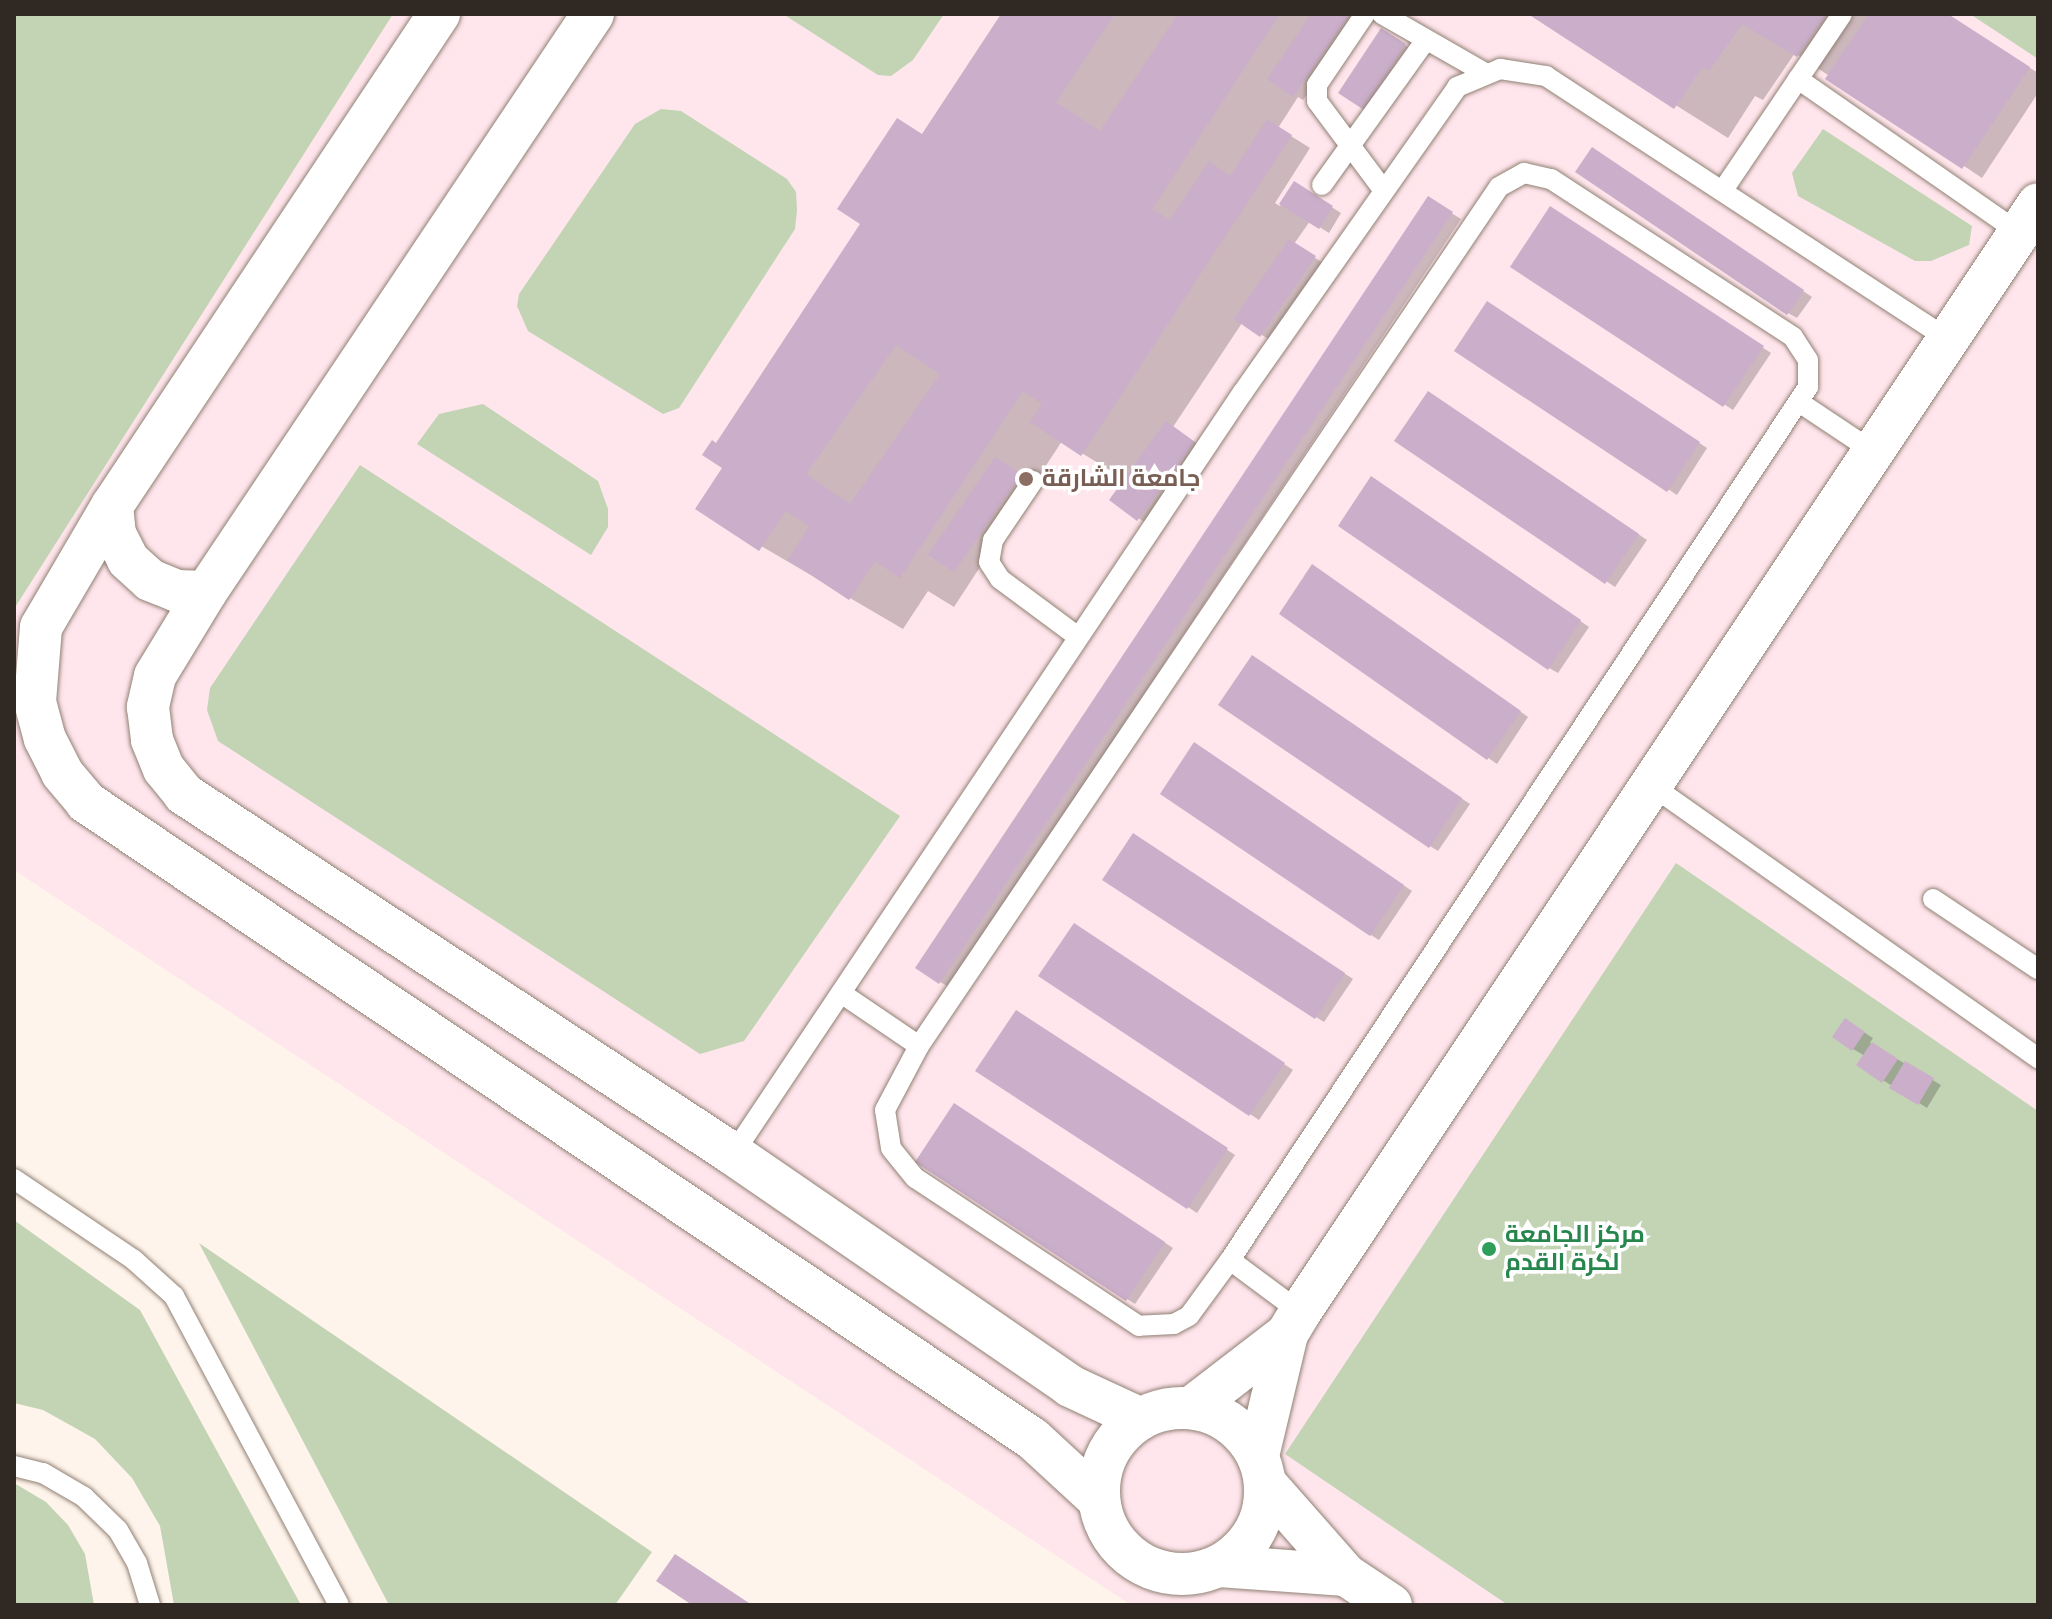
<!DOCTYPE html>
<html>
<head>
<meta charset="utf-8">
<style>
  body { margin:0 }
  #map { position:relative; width:2052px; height:1619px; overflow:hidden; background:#fff4eb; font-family:Roboto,Cairo,sans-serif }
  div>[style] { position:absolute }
  .education>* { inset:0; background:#ffe5ec }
  .green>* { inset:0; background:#c3d4b5 }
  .shadow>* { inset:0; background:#0003 }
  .building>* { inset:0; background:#caaeca }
  .roads { filter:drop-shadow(0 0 2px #918174) drop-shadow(0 0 2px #918174) }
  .lane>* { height:20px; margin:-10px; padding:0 10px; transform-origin:10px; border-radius:10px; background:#fff }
  .street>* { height:42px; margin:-21px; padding:0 21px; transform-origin:21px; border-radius:21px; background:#fff }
  .street>.ring { margin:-21px; padding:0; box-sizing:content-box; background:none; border:42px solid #fff; border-radius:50% }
  .dots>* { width:22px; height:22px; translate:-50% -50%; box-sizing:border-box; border:4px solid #fff; border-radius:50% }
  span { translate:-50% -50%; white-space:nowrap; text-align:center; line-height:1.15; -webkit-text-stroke:7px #fff; paint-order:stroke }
  .education-label { font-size:24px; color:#785e54; font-weight:700 }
  .left { translate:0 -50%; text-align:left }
  .leisure-label { font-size:24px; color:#27864d; font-weight:700 }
  .frame { position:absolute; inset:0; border:16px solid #2f2823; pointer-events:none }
</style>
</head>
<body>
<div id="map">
  <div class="education">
    <div style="clip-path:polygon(64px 14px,2038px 14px,2038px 1605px,1131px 1605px,14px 870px,14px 88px)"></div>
  </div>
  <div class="green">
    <div style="clip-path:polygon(14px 14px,393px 14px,14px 609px)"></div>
    <div style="clip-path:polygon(783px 14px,944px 14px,913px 60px,891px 76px,878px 75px)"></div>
    <div style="clip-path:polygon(1970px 14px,2038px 14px,2038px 59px)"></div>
    <div style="clip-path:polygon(661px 109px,681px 111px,787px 179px,796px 192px,797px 210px,795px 229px,679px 408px,663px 414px,528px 331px,517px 306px,519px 294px,635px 124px)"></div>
    <div style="clip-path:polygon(1823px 129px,1972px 226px,1969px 245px,1931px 261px,1915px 261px,1798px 196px,1792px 173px)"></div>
    <div style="clip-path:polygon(483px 404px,598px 481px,608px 509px,608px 527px,591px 555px,417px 444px,439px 414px)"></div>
    <div style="clip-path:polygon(360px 465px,900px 816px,744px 1041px,700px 1054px,218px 741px,207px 710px,210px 688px)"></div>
    <div style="clip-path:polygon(1676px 863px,2038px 1111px,2038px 1605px,1508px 1605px,1285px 1454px)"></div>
    <div style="clip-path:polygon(14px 1220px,140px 1310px,301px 1605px,174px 1605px,160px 1526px,132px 1478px,95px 1439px,43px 1410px,14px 1403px)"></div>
    <div style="clip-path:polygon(199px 1243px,652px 1552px,615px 1605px,389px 1605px)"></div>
    <div style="clip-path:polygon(14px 1483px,46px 1502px,68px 1525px,85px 1554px,94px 1605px,14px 1605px)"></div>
  </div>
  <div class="shadow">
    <div style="clip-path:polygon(1003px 14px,1361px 14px,1303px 100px,1298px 97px,1278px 128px,1310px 148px,1275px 203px,1280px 206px,1295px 184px,1341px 213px,1329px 233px,1310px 221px,1294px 244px,1323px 263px,1270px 340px,1242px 323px,1173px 427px,1203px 448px,1147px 524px,1112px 500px,1126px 480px,1062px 441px,954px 607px,928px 591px,903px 629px,698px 509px,725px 467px,717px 446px)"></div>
    <div style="clip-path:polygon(1531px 14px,1947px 14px,2038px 73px,2038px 93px,1982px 178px,1795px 53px,1763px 100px,1755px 96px,1728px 138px)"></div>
    <div style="clip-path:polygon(1391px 36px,1414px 51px,1365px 108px)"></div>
    <div style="clip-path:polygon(1601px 155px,1812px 297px,1797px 318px,1788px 313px)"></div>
    <div style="clip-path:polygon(1429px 199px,1461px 219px,949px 987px,940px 982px,918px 968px)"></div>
    <div style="clip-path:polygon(1559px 214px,1771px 353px,1733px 410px,1513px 267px)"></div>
    <div style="clip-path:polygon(1496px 309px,1707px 448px,1677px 495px,1457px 350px)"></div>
    <div style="clip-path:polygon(1437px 398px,1647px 540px,1615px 587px,1397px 440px)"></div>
    <div style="clip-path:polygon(1380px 484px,1589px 627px,1558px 673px,1549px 668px)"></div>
    <div style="clip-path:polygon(1322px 572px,1528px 717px,1497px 764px,1282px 614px)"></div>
    <div style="clip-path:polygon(1261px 663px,1470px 804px,1438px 851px,1430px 846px)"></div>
    <div style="clip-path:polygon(1204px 750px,1412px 891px,1379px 940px,1371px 935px)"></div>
    <div style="clip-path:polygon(1142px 841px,1353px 979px,1324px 1022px,1316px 1017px)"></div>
    <div style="clip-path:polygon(1083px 930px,1293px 1070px,1259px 1120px,1041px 976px)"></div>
    <div style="clip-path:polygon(1025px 1017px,1235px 1155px,1197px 1213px,978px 1070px)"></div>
    <div style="clip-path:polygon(1854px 1026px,1873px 1038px,1870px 1043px,1941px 1085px,1927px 1108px,1859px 1065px,1865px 1056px,1853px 1049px)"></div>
    <div style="clip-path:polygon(963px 1111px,1173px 1248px,1135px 1304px,1127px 1299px)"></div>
  </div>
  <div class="building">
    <div style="clip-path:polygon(evenodd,1001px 14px,1115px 14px,1056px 102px,1100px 131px,1178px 14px,1280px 14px,1152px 209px,1170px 220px,1209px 161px,1230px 176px,1267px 119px,1292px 135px,1081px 456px,1030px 422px,1042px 404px,1023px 391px,900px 578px,875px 561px,849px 600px,788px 560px,809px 526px,786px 511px,759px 551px,695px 509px,722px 468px,702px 455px,712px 440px,716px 443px,860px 224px,837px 209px,897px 118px,922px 134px,1001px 14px,896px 345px,940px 374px,850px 504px,806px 474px,896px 345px)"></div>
    <div style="clip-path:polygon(1311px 14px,1350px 14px,1293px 97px,1267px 79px)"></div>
    <div style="clip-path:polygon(1528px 14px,1827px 14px,1797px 57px,1742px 24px,1709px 71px,1702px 67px,1674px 109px)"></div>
    <div style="clip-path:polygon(1869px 14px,1948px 14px,2030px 67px,1962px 169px,1825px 79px)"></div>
    <div style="clip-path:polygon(1381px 28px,1406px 44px,1364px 110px,1338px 93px)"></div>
    <div style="clip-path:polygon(1592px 147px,1804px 290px,1787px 315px,1575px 172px)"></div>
    <div style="clip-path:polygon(1294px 181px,1333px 206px,1319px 229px,1279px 204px)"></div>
    <div style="clip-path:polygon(1428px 196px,1453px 212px,939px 984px,915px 968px)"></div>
    <div style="clip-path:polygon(1550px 206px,1764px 346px,1723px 407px,1510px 267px)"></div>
    <div style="clip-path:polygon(1289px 239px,1316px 256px,1260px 337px,1234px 319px)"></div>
    <div style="clip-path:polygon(1487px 301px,1700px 442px,1667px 492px,1454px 351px)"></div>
    <div style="clip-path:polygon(1428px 391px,1639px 534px,1605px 584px,1394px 441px)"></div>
    <div style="clip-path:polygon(1166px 421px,1195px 442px,1137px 521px,1109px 500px)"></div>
    <div style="clip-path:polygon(995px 457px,1021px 474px,954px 572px,928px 555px)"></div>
    <div style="clip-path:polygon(1371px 476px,1581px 620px,1548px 670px,1338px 526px)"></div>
    <div style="clip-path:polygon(1312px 564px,1521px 711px,1487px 760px,1279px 614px)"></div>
    <div style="clip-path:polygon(1252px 655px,1462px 798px,1429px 848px,1218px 705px)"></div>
    <div style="clip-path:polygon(1194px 742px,1404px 885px,1370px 936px,1160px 794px)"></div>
    <div style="clip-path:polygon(1133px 833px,1345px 973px,1315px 1019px,1102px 880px)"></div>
    <div style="clip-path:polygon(1074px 923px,1285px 1063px,1249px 1116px,1038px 976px)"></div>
    <div style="clip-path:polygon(1016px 1010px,1228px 1148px,1187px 1209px,975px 1071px)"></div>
    <div style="clip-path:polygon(1845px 1018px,1865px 1032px,1852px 1051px,1832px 1037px)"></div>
    <div style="clip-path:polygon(1872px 1042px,1898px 1059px,1882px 1083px,1856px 1065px)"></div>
    <div style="clip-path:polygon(1905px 1061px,1934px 1078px,1918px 1105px,1889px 1088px)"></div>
    <div style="clip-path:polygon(954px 1103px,1165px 1242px,1126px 1301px,915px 1162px)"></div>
    <div style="clip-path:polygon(675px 1554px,752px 1605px,692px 1605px,656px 1581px)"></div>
  </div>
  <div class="roads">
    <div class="lane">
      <div style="left:1365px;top:14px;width:86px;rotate:124.1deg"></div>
      <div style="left:1317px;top:85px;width:16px;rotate:90deg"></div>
      <div style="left:1317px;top:101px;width:112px;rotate:53.3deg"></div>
      <div style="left:1382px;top:14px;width:119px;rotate:29.8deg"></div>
      <div style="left:1798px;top:79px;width:268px;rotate:34.8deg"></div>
      <div style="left:1524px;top:173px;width:28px;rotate:13deg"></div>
      <div style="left:1551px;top:179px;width:289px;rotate:33.1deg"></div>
      <div style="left:1793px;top:337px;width:27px;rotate:57deg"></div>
      <div style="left:1808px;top:360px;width:27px;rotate:90deg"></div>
      <div style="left:1808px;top:387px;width:1047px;rotate:123.51deg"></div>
      <div style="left:1230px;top:1260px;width:69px;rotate:126.2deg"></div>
      <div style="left:1189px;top:1316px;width:17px;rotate:152deg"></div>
      <div style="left:1174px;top:1324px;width:35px;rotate:177deg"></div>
      <div style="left:1139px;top:1326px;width:268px;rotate:-146.5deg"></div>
      <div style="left:915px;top:1178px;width:38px;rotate:-129deg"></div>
      <div style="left:891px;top:1148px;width:38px;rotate:-99deg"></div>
      <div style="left:885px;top:1110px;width:72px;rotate:-62deg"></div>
      <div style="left:919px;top:1046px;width:1036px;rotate:-55.97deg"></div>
      <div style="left:1499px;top:187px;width:29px;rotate:-29deg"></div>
      <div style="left:1322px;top:185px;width:177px;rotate:-54.4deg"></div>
      <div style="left:1723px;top:190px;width:212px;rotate:-55.9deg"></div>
      <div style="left:1799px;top:402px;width:90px;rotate:33.7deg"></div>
      <div style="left:1033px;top:481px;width:71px;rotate:124.1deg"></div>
      <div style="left:993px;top:540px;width:22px;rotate:100deg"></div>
      <div style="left:989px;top:562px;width:20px;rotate:57deg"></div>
      <div style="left:1000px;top:579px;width:97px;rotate:36.6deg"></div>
      <div style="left:1651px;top:785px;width:474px;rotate:35.2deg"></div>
      <div style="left:1933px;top:899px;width:126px;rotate:33.7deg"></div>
      <div style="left:841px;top:993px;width:94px;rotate:34.2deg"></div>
      <div style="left:733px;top:1154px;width:917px;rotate:-56.21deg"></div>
      <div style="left:1243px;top:392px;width:373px;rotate:-54.9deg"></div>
      <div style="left:1457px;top:87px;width:47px;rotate:-22.7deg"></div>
      <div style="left:1500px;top:69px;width:47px;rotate:8.7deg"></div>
      <div style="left:1546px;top:76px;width:480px;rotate:33.2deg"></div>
      <div style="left:14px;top:1179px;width:145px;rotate:34deg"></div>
      <div style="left:134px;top:1260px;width:54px;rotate:42deg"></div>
      <div style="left:174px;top:1296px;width:350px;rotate:61.9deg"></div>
      <div style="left:1230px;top:1260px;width:87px;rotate:36.6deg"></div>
      <div style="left:14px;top:1466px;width:30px;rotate:14deg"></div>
      <div style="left:43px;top:1473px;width:48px;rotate:30.3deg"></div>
      <div style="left:84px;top:1497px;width:47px;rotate:44.1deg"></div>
      <div style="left:118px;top:1530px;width:38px;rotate:60deg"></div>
      <div style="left:137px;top:1563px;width:44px;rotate:72.8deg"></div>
    </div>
    <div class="street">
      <div style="left:439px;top:14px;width:591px;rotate:123.61deg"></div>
      <div style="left:112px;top:506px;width:140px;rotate:120.4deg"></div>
      <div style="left:41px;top:627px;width:75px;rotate:94.6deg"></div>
      <div style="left:35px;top:702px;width:38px;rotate:75deg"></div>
      <div style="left:45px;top:739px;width:38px;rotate:63deg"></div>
      <div style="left:62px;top:773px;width:38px;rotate:50deg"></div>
      <div style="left:86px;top:802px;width:1141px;rotate:33.93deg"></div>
      <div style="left:1033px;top:1439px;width:88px;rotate:42.7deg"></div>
      <div style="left:593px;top:14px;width:696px;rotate:123.8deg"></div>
      <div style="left:206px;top:592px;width:98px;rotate:121.3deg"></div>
      <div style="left:155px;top:676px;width:32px;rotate:103deg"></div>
      <div style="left:148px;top:707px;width:33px;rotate:83deg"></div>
      <div style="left:152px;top:740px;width:31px;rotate:68deg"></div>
      <div style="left:164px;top:769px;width:32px;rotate:51deg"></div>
      <div style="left:184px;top:794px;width:657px;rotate:33.25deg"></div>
      <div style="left:733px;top:1154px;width:409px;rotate:34.5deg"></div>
      <div style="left:1070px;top:1386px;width:78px;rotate:24.9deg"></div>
      <div style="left:112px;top:506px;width:28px;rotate:84deg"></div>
      <div style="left:115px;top:534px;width:29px;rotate:63deg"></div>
      <div style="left:128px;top:560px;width:30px;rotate:42deg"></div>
      <div style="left:150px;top:580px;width:29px;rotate:22deg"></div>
      <div style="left:177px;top:591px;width:29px;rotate:2deg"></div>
      <div style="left:1191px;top:1408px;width:121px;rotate:-37.6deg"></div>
      <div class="ring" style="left:1099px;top:1408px;width:124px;height:124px"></div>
      <div style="left:1258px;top:1456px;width:125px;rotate:-76.6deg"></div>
      <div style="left:1287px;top:1334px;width:26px;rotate:-59deg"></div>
      <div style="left:1300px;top:1312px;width:1331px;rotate:-56.33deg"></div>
      <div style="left:1266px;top:1484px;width:121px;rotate:48.7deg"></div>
      <div style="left:1346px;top:1575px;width:54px;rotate:33.7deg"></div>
      <div style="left:1219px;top:1566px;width:127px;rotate:4.1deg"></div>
    </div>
  </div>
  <div class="dots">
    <div style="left:1026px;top:479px;background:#8d6e63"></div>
    <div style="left:1489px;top:1249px;background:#2e9e5b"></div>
  </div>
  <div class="education-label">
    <span class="left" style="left:1042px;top:479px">جامعة الشارقة</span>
  </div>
  <div class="leisure-label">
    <span class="left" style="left:1505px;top:1249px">مركز الجامعة<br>لكرة القدم</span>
  </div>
  <div class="frame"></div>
</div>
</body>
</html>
